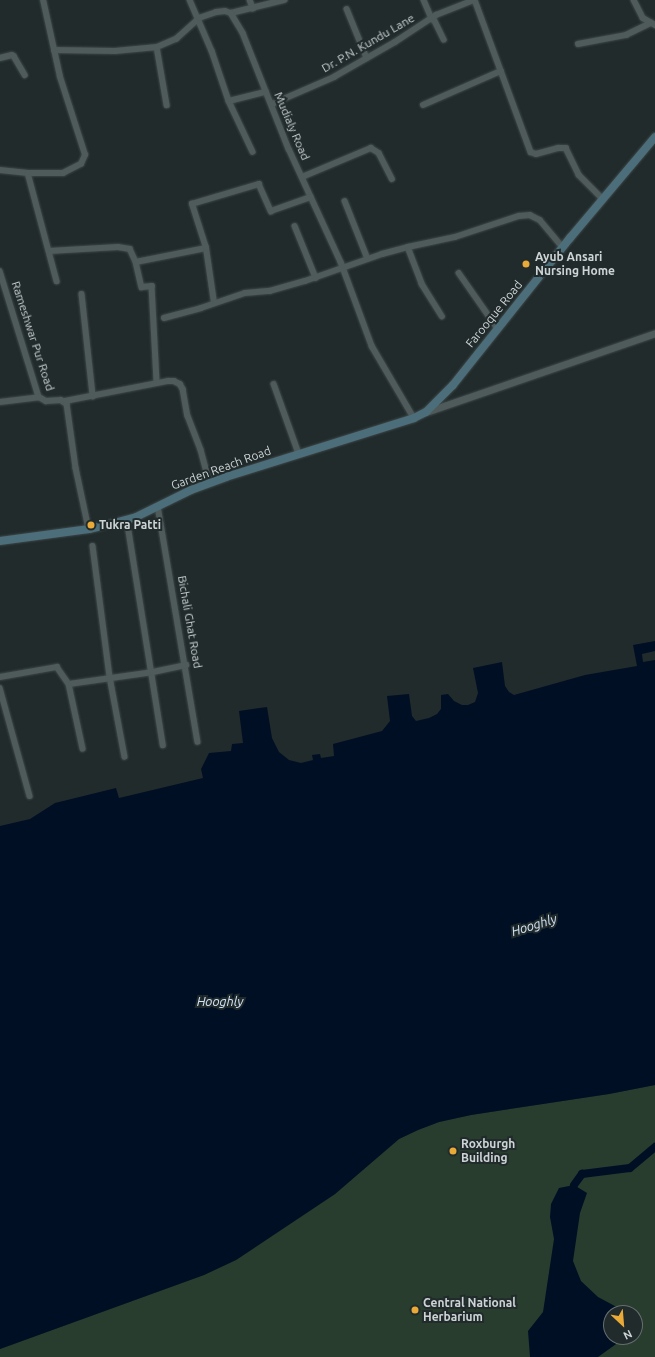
<!DOCTYPE html>
<html>
<head>
<meta charset="utf-8">
<style>
  body { margin:0 }
  #map { position:relative; width:655px; height:1357px; overflow:hidden; background:#212b2c; font-family:Ubuntu,sans-serif }
  div>[style] { position:absolute }
  .green>* { inset:0; background:#283d2e }
  .water>* { inset:0; background:#010f25 }
  .canal>* { height:8px; margin:-4px; padding:0 4px; transform-origin:4px; border-radius:4px; background:#010f25 }
  .roads { filter:drop-shadow(0 0 1px #3e4647) drop-shadow(0 0 1px #3e4647) }
  .minor>* { height:5.5px; margin:-2.75px; padding:0 2.75px; transform-origin:2.75px; border-radius:2.75px; background:#4f5a5b }
  .tertiary>* { height:7px; margin:-3.5px; padding:0 3.5px; transform-origin:3.5px; border-radius:3.5px; background:#4f5a5b }
  .secondary>* { height:8px; margin:-4px; padding:0 4px; transform-origin:4px; border-radius:4px; background:#4c6e7a }
  .dots>* { width:11px; height:11px; translate:-50% -50%; box-sizing:border-box; border:2px solid #212b2c; border-radius:50% }
  span { translate:-50% -50%; white-space:nowrap; text-align:center; line-height:1.15; -webkit-text-stroke:4px #212b2c; paint-order:stroke }
  .street-label { font-size:12px; color:#ced4d5 }
  .poi-label { font-size:12px; color:#ced4d5; font-weight:700 }
  .left { translate:0 -50%; text-align:left }
  .water-label { font-size:13px; color:#d4e4f8; font-style:italic }
  .north { position:absolute; left:603px; top:1305px; width:40px; height:40px; box-sizing:border-box; background:#212b2c; border:1px solid #666f70; border-radius:50%; rotate:154deg; font-size:11px; font-weight:700; line-height:16px; text-align:center; color:#ced4d5 }
  .north::after { content:''; display:block; margin:auto; width:14px; height:18px; background:#eaaa38; clip-path:polygon(50% 0,100% 100%,50% 72%,0 100%) }
</style>
</head>
<body>
<div id="map">
  <div class="green">
    <div style="clip-path:polygon(evenodd,655px 1085px,655px 1357px,0 1357px,0 1349px,204px 1275px,236px 1260px,335px 1194px,399px 1139px,418px 1130px,439px 1122px,471px 1115px,609px 1094px,655px 1085px,611px 1313px,635px 1313px,635px 1337px,611px 1337px,611px 1313px)"></div>
  </div>
  <div class="water">
    <div style="clip-path:polygon(655px 641px,655px 651px,642px 654px,643px 662px,655px 660px,655px 1085px,609px 1094px,471px 1115px,439px 1122px,418px 1130px,399px 1139px,335px 1194px,236px 1260px,204px 1275px,0 1349px,0 826px,30px 819px,55px 803px,116px 788px,119px 798px,203px 778px,201px 769px,209px 753px,231px 751px,232px 744px,243px 743px,239px 711px,267px 707px,272px 738px,279px 752px,289px 760px,301px 763px,313px 760px,312px 755px,320px 754px,321px 758px,334px 756px,333px 744px,382px 731px,390px 721px,387px 696px,409px 694px,412px 716px,416px 721px,429px 718px,437px 714px,441px 709px,441px 695px,448px 694px,454px 701px,462px 705px,468px 705px,475px 702px,478px 693px,473px 668px,502px 662px,505px 686px,509px 692px,514px 695px,585px 675px,637px 666px,633px 645px)"></div>
    <div style="clip-path:polygon(574px 1185px,587px 1193px,580px 1213px,573px 1261px,581px 1281px,598px 1297px,628px 1313px,611px 1313px,611px 1337px,626px 1337px,598px 1357px,530px 1357px,528px 1331px,543px 1312px,554px 1239px,550px 1217px,551px 1204px,559px 1188px)"></div>
  </div>
  <div class="canal">
    <div style="left:574px;top:1185px;width:14px;rotate:-54deg"></div>
    <div style="left:582px;top:1174px;width:48px;rotate:-7.1deg"></div>
    <div style="left:630px;top:1168px;width:33px;rotate:-40deg"></div>
  </div>
  <div class="roads">
    <div class="minor">
      <div style="left:190px;top:0;width:56px;rotate:66.7deg"></div>
      <div style="left:212px;top:51px;width:53px;rotate:71.2deg"></div>
      <div style="left:229px;top:101px;width:56px;rotate:64.8deg"></div>
      <div style="left:250px;top:0;width:9px;rotate:69deg"></div>
      <div style="left:424px;top:0;width:21px;rotate:67deg"></div>
      <div style="left:475px;top:0;width:162px;rotate:69.8deg"></div>
      <div style="left:531px;top:152px;width:5px;rotate:22deg"></div>
      <div style="left:536px;top:154px;width:23px;rotate:-15deg"></div>
      <div style="left:558px;top:148px;width:8px"></div>
      <div style="left:566px;top:148px;width:30px;rotate:64deg"></div>
      <div style="left:579px;top:175px;width:34px;rotate:45deg"></div>
      <div style="left:634px;top:0;width:20px;rotate:63deg"></div>
      <div style="left:643px;top:18px;width:14px;rotate:30deg"></div>
      <div style="left:347px;top:9px;width:53px;rotate:67.8deg"></div>
      <div style="left:231px;top:13px;width:55px;rotate:-13.8deg"></div>
      <div style="left:433px;top:17px;width:25px;rotate:64deg"></div>
      <div style="left:578px;top:44px;width:49px;rotate:-10.6deg"></div>
      <div style="left:626px;top:35px;width:28px;rotate:-26deg"></div>
      <div style="left:157px;top:47px;width:59px;rotate:80.2deg"></div>
      <div style="left:54px;top:50px;width:61px;rotate:0.9deg"></div>
      <div style="left:115px;top:51px;width:42px;rotate:-5.4deg"></div>
      <div style="left:157px;top:47px;width:21px;rotate:-23deg"></div>
      <div style="left:176px;top:39px;width:31px;rotate:-42deg"></div>
      <div style="left:199px;top:18px;width:18px;rotate:-19deg"></div>
      <div style="left:216px;top:12px;width:9px;rotate:-6deg"></div>
      <div style="left:225px;top:11px;width:6px;rotate:18deg"></div>
      <div style="left:231px;top:13px;width:23px;rotate:59deg"></div>
      <div style="left:243px;top:33px;width:125px;rotate:68.4deg"></div>
      <div style="left:289px;top:149px;width:124px;rotate:65.3deg"></div>
      <div style="left:341px;top:262px;width:90px;rotate:69.7deg"></div>
      <div style="left:372px;top:346px;width:83px;rotate:59.7deg"></div>
      <div style="left:0;top:58px;width:12px;rotate:-14deg"></div>
      <div style="left:12px;top:55px;width:2px;rotate:27deg"></div>
      <div style="left:14px;top:56px;width:22px;rotate:60deg"></div>
      <div style="left:229px;top:101px;width:38px;rotate:-14deg"></div>
      <div style="left:272px;top:104px;width:68px;rotate:-23.5deg"></div>
      <div style="left:334px;top:77px;width:70px;rotate:-29.8deg"></div>
      <div style="left:395px;top:42px;width:49px;rotate:-33.4deg"></div>
      <div style="left:436px;top:15px;width:41px;rotate:-21.5deg"></div>
      <div style="left:423px;top:105px;width:85px;rotate:-23.6deg"></div>
      <div style="left:0;top:170px;width:28px;rotate:6deg"></div>
      <div style="left:28px;top:173px;width:35px"></div>
      <div style="left:63px;top:173px;width:20px;rotate:-27deg"></div>
      <div style="left:81px;top:164px;width:10px;rotate:-66deg"></div>
      <div style="left:85px;top:155px;width:82px;rotate:-107.8deg"></div>
      <div style="left:60px;top:77px;width:79px;rotate:-102.4deg"></div>
      <div style="left:28px;top:173px;width:112px;rotate:75deg"></div>
      <div style="left:302px;top:177px;width:75px;rotate:-22.8deg"></div>
      <div style="left:371px;top:148px;width:9px;rotate:32deg"></div>
      <div style="left:379px;top:153px;width:29px;rotate:63deg"></div>
      <div style="left:345px;top:201px;width:62px;rotate:68.4deg"></div>
      <div style="left:295px;top:226px;width:56px;rotate:68deg"></div>
      <div style="left:408px;top:247px;width:40px;rotate:69deg"></div>
      <div style="left:422px;top:284px;width:38px;rotate:58deg"></div>
      <div style="left:49px;top:251px;width:69px;rotate:-3.3deg"></div>
      <div style="left:118px;top:247px;width:12px;rotate:9deg"></div>
      <div style="left:130px;top:249px;width:14px;rotate:65deg"></div>
      <div style="left:136px;top:262px;width:26px;rotate:77deg"></div>
      <div style="left:142px;top:287px;width:10px;rotate:-6deg"></div>
      <div style="left:152px;top:286px;width:97px;rotate:87deg"></div>
      <div style="left:136px;top:262px;width:71px;rotate:-11.3deg"></div>
      <div style="left:0;top:271px;width:132px;rotate:72.8deg"></div>
      <div style="left:39px;top:397px;width:8px;rotate:30deg"></div>
      <div style="left:46px;top:401px;width:15px;rotate:-4deg"></div>
      <div style="left:61px;top:400px;width:7px;rotate:34deg"></div>
      <div style="left:67px;top:404px;width:65px;rotate:82deg"></div>
      <div style="left:76px;top:468px;width:62px;rotate:78deg"></div>
      <div style="left:459px;top:273px;width:68px;rotate:55.1deg"></div>
      <div style="left:82px;top:294px;width:103px;rotate:83.8deg"></div>
      <div style="left:214px;top:303px;width:56px;rotate:-98.3deg"></div>
      <div style="left:206px;top:248px;width:46px;rotate:-107.7deg"></div>
      <div style="left:192px;top:204px;width:70px;rotate:-16.6deg"></div>
      <div style="left:259px;top:184px;width:30px;rotate:66deg"></div>
      <div style="left:271px;top:211px;width:42px;rotate:-19.3deg"></div>
      <div style="left:164px;top:318px;width:38px;rotate:-15deg"></div>
      <div style="left:201px;top:308px;width:46px;rotate:-18.8deg"></div>
      <div style="left:245px;top:293px;width:25px;rotate:-5deg"></div>
      <div style="left:270px;top:291px;width:36px;rotate:-16deg"></div>
      <div style="left:305px;top:281px;width:82px;rotate:-19.3deg"></div>
      <div style="left:382px;top:254px;width:27px;rotate:-15deg"></div>
      <div style="left:408px;top:247px;width:48px;rotate:-12deg"></div>
      <div style="left:455px;top:237px;width:67px;rotate:-18.2deg"></div>
      <div style="left:519px;top:216px;width:11px;rotate:-5deg"></div>
      <div style="left:530px;top:215px;width:11px;rotate:27deg"></div>
      <div style="left:540px;top:220px;width:35px;rotate:50deg"></div>
      <div style="left:274px;top:384px;width:74px;rotate:70.3deg"></div>
      <div style="left:65px;top:401px;width:105px;rotate:-11deg"></div>
      <div style="left:168px;top:381px;width:6px"></div>
      <div style="left:174px;top:381px;width:7px;rotate:27deg"></div>
      <div style="left:180px;top:384px;width:6px;rotate:59deg"></div>
      <div style="left:183px;top:389px;width:27px;rotate:80deg"></div>
      <div style="left:188px;top:416px;width:36px;rotate:69deg"></div>
      <div style="left:201px;top:450px;width:34px;rotate:75deg"></div>
      <div style="left:0;top:402px;width:39px;rotate:-7deg"></div>
      <div style="left:158px;top:506px;width:239px;rotate:80.4deg"></div>
      <div style="left:127px;top:519px;width:229px;rotate:80.9deg"></div>
      <div style="left:93px;top:546px;width:132px;rotate:82.6deg"></div>
      <div style="left:110px;top:677px;width:81px;rotate:79.4deg"></div>
      <div style="left:0;top:677px;width:58px;rotate:-10deg"></div>
      <div style="left:57px;top:667px;width:21px;rotate:55deg"></div>
      <div style="left:69px;top:684px;width:85px;rotate:-8.1deg"></div>
      <div style="left:153px;top:672px;width:34px;rotate:-12deg"></div>
      <div style="left:69px;top:684px;width:66px;rotate:77.8deg"></div>
      <div style="left:0;top:688px;width:112px;rotate:74.5deg"></div>
    </div>
    <div class="tertiary">
      <div style="left:426px;top:412px;width:242px;rotate:-19deg"></div>
    </div>
    <div class="secondary">
      <div style="left:0;top:541px;width:90px;rotate:-7.7deg"></div>
      <div style="left:89px;top:529px;width:26px;rotate:-13deg"></div>
      <div style="left:114px;top:523px;width:23px;rotate:-15deg"></div>
      <div style="left:136px;top:517px;width:61px;rotate:-26.1deg"></div>
      <div style="left:191px;top:490px;width:37px;rotate:-20deg"></div>
      <div style="left:226px;top:477px;width:197px;rotate:-17.4deg"></div>
      <div style="left:414px;top:418px;width:13px;rotate:-27deg"></div>
      <div style="left:426px;top:412px;width:38px;rotate:-45deg"></div>
      <div style="left:453px;top:385px;width:188px;rotate:-51.5deg"></div>
      <div style="left:570px;top:238px;width:132px;rotate:-49.9deg"></div>
    </div>
  </div>
  <div class="dots">
    <div style="left:526px;top:264px;background:#eaaa38"></div>
    <div style="left:91px;top:525px;background:#eaaa38"></div>
    <div style="left:453px;top:1151px;background:#eaaa38"></div>
    <div style="left:415px;top:1310px;background:#eaaa38"></div>
  </div>
  <div class="street-label">
    <span style="left:368px;top:43px;rotate:-30deg">Dr. P.N. Kundu Lane</span>
    <span style="left:292px;top:126px;rotate:67deg">Mudialy Road</span>
    <span style="left:494px;top:314px;rotate:-51deg">Farooque Road</span>
    <span style="left:33px;top:336px;rotate:72deg">Rameshwar Pur Road</span>
    <span style="left:221px;top:468px;rotate:-20deg">Garden Reach Road</span>
    <span style="left:190px;top:622px;rotate:80deg">Bichali Ghat Road</span>
  </div>
  <div class="poi-label">
    <span class="left" style="left:535px;top:264px">Ayub Ansari<br>Nursing Home</span>
    <span class="left" style="left:99px;top:525px">Tukra Patti</span>
    <span class="left" style="left:461px;top:1151px">Roxburgh<br>Building</span>
    <span class="left" style="left:423px;top:1310px">Central National<br>Herbarium</span>
  </div>
  <div class="water-label">
    <span style="left:534px;top:925px;rotate:-17deg">Hooghly</span>
    <span style="left:220px;top:1001px">Hooghly</span>
  </div>
  <div class="north">N</div>
</div>
</body>
</html>
